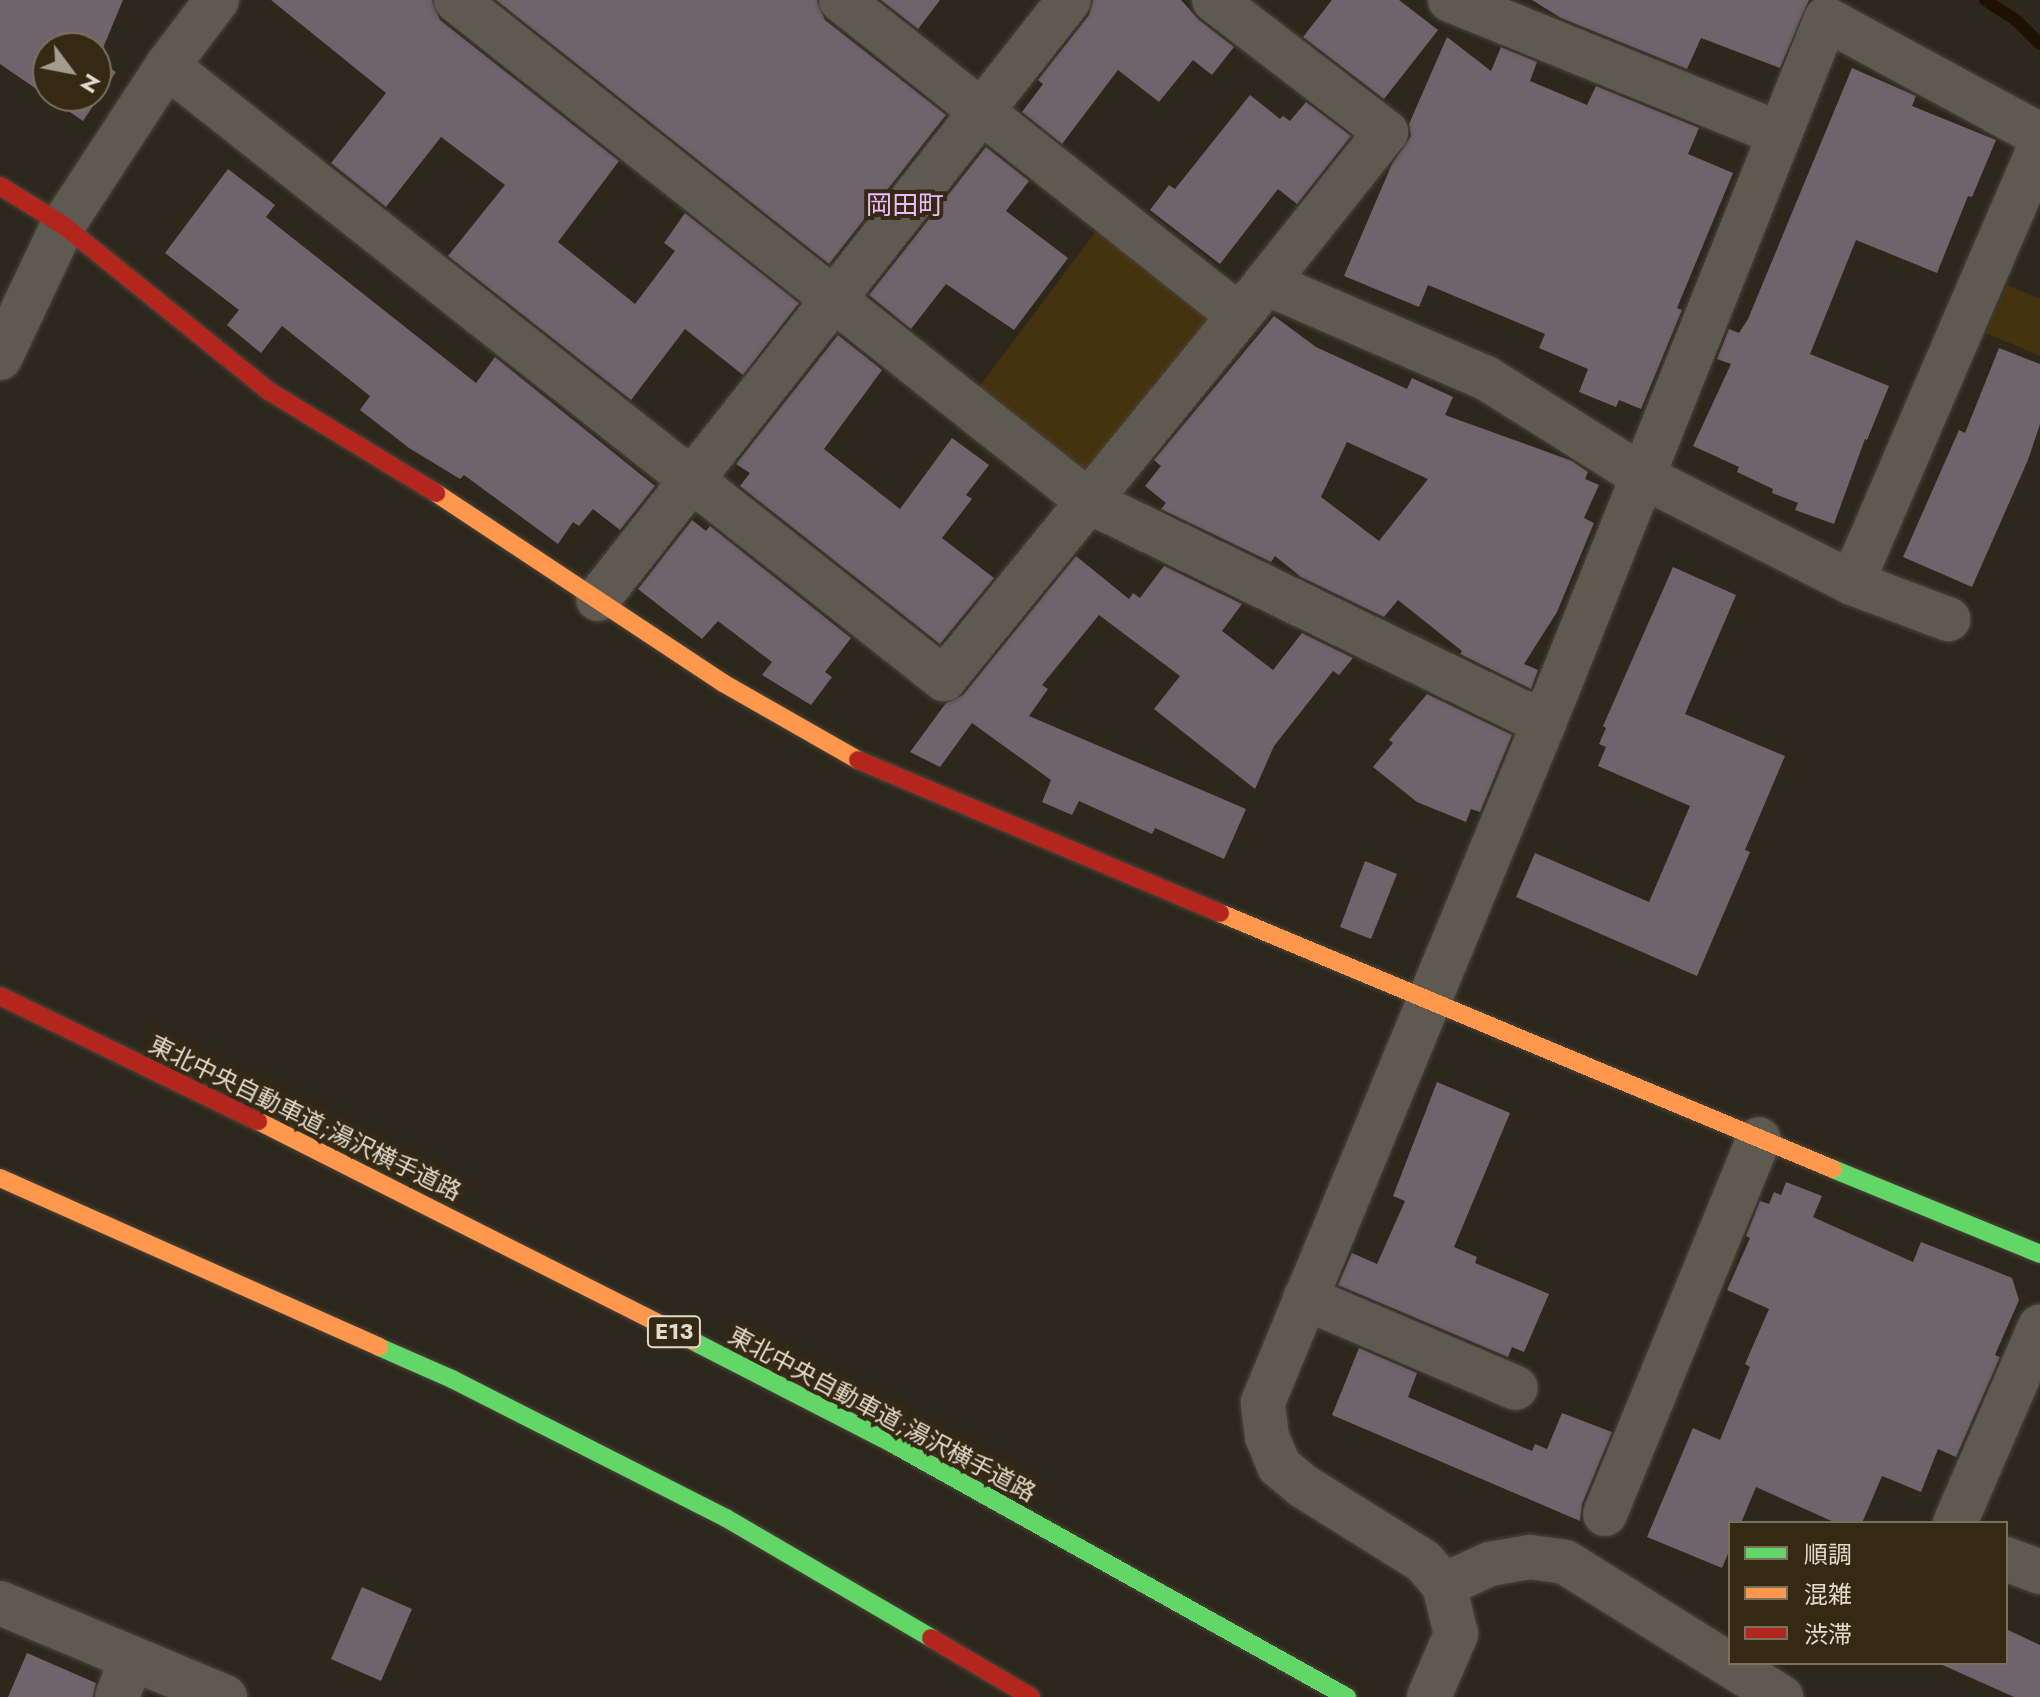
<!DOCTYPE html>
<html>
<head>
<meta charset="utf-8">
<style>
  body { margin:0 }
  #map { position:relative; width:2040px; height:1697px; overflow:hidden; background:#2d271c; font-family:Jost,"Noto Sans JP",sans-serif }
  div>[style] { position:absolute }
  .green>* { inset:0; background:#45320e }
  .stream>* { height:12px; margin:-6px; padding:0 6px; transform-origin:6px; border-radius:6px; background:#1e1003 }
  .building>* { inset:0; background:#70646c }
  .roads { filter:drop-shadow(0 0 2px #4a443b) drop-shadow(0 0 2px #4a443b) }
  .street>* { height:44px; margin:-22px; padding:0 22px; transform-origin:22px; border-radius:22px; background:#5e5951 }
  .fast>* { height:18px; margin:-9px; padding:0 9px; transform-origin:9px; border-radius:9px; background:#63d668 }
  .slow>* { height:18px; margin:-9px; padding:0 9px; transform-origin:9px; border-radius:9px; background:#ff974d }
  .jam>* { height:18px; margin:-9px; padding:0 9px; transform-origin:9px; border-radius:9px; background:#b3261e }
  span { translate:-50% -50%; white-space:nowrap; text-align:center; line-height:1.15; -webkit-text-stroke:8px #352914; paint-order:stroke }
  .shield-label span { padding:2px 6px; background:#352914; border:2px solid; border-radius:6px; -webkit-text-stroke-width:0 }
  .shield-label { font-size:22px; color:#e2dacd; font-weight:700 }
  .street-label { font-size:24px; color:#e2dacd }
  .neighbourhood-label { font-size:26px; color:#eabcfc }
  .legend { position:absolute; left:1728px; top:1521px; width:280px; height:144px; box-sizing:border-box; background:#352914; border:2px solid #7a705e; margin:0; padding:10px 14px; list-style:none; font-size:24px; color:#e2dacd }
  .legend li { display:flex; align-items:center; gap:16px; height:40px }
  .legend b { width:40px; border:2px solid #7a705e }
  .north { position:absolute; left:32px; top:32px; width:80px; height:80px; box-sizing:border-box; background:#352914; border:2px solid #7a705e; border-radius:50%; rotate:122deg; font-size:22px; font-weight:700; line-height:32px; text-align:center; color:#e2dacd }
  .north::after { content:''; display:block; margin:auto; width:28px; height:36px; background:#a39b8f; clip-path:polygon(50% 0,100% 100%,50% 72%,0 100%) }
</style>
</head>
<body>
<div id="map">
  <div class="green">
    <div style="clip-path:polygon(1108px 215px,1237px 314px,1088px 501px,967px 403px)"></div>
    <div style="clip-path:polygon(2007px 285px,2040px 299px,2040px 356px,1986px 333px)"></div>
  </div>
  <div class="stream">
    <div style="left:1985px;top:0;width:37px;rotate:33deg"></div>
    <div style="left:2016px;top:20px;width:34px;rotate:45deg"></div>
  </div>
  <div class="building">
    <div style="clip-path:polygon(evenodd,0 0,123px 0,98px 60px,116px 72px,83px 121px,0 64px,0 0,48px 48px,96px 48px,96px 96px,48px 96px,48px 48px)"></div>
    <div style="clip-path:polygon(271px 0,432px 0,440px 20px,619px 161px,558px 242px,635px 304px,675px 251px,664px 243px,685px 213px,799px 303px,743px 375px,685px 329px,631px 400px,448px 256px,505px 185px,441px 137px,386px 207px,331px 163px,386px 93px)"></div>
    <div style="clip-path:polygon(496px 0,817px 0,825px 20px,946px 115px,829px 264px)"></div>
    <div style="clip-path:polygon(881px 0,940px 0,918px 29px)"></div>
    <div style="clip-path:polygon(1093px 0,1181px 0,1199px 20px,1234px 47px,1212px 75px,1193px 60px,1159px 102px,1118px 70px,1062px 144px,1022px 112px,1043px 84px,1038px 80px,1089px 15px)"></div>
    <div style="clip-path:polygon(1332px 0,1399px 0,1438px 30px,1384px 99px,1303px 37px)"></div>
    <div style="clip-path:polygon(1532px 0,1809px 0,1780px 68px,1701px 38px,1687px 69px,1561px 18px)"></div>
    <div style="clip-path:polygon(1447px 37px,1491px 71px,1501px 47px,1537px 62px,1530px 81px,1587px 105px,1596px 86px,1699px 128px,1688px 154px,1733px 173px,1677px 308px,1682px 310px,1641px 409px,1619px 400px,1616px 407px,1579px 392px,1588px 369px,1539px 348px,1545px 334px,1428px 285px,1419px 307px,1344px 276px,1392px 164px,1411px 136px,1409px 124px)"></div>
    <div style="clip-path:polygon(1852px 68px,1916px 96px,1912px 106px,1996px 140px,1972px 197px,1968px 196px,1937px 273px,1856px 240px,1810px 354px,1889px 386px,1867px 440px,1865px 439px,1834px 524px,1795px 510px,1798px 503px,1772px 493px,1773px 489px,1737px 472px,1739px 467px,1693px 446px,1731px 364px,1717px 359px,1729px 329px,1739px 333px,1748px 319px)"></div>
    <div style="clip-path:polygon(1250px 95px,1280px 119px,1283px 116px,1290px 121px,1306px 102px,1351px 136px,1297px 204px,1278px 189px,1220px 264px,1150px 210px,1169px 185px,1175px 189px)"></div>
    <div style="clip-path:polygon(986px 147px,1029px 181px,1006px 211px,1068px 258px,1014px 330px,946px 284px,911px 329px,869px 295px)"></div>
    <div style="clip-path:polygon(228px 169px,275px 205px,266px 217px,476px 383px,495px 357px,655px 486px,620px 530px,593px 509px,579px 526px,573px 522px,558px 544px,464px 475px,460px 479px,409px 448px,360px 410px,370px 396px,282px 326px,261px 353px,227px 325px,239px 310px,165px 253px)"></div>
    <div style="clip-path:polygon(evenodd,1274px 316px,1316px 347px,1407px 389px,1412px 378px,1453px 397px,1445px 415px,1572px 461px,1588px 472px,1585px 479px,1599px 485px,1584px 518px,1594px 523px,1557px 612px,1524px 664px,1538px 670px,1531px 689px,1460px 654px,1462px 651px,1398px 600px,1384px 617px,1301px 577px,1275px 556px,1271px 562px,1161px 509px,1166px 503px,1145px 486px,1161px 466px,1154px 460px,1274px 316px,1347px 442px,1428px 479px,1379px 541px,1321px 497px,1347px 442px)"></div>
    <div style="clip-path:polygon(838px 335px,882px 370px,824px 449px,900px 509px,952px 438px,989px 465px,966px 495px,972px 499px,942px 538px,994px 578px,940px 644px,740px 486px,750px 473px,736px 464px)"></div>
    <div style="clip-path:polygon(1999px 348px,2040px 364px,2040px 424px,2028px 460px,1972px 587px,1903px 557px,1959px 430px,1965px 433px)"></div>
    <div style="clip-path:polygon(692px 520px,706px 531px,710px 526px,851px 638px,825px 672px,832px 677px,811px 705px,762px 675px,772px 662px,718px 621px,702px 639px,638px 589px)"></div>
    <div style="clip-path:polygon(1076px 556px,1129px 599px,1133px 593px,1140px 598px,1164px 566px,1242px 604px,1222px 631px,1273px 670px,1302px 633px,1353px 658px,1339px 675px,1333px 671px,1274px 746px,1255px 789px,1154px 709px,1180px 676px,1099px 615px,1042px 685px,1048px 689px,1029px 716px,1246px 809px,1224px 859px,1155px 828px,1152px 834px,1079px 801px,1072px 815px,1042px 802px,1051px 780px,972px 723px,940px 767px,910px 752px,946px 703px,963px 695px)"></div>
    <div style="clip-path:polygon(1673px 567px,1736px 595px,1685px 714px,1785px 756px,1745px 850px,1750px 852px,1697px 976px,1516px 897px,1535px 853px,1649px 902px,1690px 806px,1598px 766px,1606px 747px,1599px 744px,1606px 728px,1603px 726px)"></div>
    <div style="clip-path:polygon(1427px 694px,1512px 735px,1480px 812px,1471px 809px,1466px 822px,1417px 802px,1373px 767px,1393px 743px,1389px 740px)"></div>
    <div style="clip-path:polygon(1365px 861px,1397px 874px,1371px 939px,1340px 927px)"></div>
    <div style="clip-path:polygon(1437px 1082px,1510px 1113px,1454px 1247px,1477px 1257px,1475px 1263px,1549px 1294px,1524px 1352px,1512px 1347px,1508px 1357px,1338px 1285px,1352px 1253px,1377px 1264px,1405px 1201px,1393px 1196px)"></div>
    <div style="clip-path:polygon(1786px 1182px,1822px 1196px,1813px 1217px,1913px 1262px,1921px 1242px,1990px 1269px,2012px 1278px,2019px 1300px,1995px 1355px,2000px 1357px,1956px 1457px,1938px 1449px,1921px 1492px,1882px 1476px,1862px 1523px,1836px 1523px,1756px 1487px,1741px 1523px,1730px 1523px,1730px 1549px,1722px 1568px,1647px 1537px,1693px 1428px,1720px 1440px,1750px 1367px,1745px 1364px,1769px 1309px,1727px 1290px,1750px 1238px,1746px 1236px,1760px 1201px,1769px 1204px,1774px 1192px,1781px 1195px)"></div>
    <div style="clip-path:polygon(1359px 1348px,1417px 1373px,1408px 1397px,1532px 1451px,1535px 1444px,1547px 1449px,1562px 1413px,1612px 1432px,1582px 1504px,1580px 1521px,1332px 1415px)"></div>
    <div style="clip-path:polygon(362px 1587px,412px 1609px,381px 1681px,331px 1659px)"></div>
    <div style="clip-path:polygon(2006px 1629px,2040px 1645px,2040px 1697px,2014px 1697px,1938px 1663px,2006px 1663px)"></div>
    <div style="clip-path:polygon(27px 1653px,96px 1683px,93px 1697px,8px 1697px)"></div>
  </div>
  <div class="roads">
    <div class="street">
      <div style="left:456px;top:0;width:806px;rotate:38.4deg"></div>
      <div style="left:1088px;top:501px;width:507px;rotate:25.96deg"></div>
      <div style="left:841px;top:0;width:505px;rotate:38.41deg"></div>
      <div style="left:1214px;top:0;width:217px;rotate:37.5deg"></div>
      <div style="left:1386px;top:132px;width:193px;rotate:128.5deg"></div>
      <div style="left:1266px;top:283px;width:240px;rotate:23.4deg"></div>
      <div style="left:1486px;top:378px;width:186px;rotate:32.1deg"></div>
      <div style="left:1644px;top:477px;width:233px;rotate:27deg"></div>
      <div style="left:1852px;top:583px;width:103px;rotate:20.6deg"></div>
      <div style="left:1450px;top:0;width:354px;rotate:22.1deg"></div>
      <div style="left:167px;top:66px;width:990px;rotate:38.27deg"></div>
      <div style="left:944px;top:679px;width:510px;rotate:-50.88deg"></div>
      <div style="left:0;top:358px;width:147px;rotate:-64.7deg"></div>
      <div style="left:63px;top:225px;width:190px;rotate:-56.8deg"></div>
      <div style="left:167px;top:66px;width:83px;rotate:-52.9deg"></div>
      <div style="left:1852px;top:583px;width:475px;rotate:-66.7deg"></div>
      <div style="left:598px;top:599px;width:762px;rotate:-51.82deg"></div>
      <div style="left:1305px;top:1298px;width:229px;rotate:23.1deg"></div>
      <div style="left:1605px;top:1514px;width:405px;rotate:-67.7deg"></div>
      <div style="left:1955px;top:1523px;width:214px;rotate:-66.6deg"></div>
      <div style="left:2006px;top:1559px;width:36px;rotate:21deg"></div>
      <div style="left:1444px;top:1585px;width:51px;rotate:-24.5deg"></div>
      <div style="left:1490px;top:1564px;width:41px;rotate:-9.9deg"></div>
      <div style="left:1530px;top:1557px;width:35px;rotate:8deg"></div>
      <div style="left:1565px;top:1562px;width:255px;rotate:32deg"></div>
      <div style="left:0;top:1603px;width:244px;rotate:22.7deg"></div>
      <div style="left:117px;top:1697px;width:42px;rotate:-69deg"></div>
      <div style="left:1429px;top:1697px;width:69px;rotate:-66.8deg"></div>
      <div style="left:1456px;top:1634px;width:50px;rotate:-103.8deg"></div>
      <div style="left:1444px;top:1585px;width:32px;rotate:-131deg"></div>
      <div style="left:1423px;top:1561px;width:142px;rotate:-148deg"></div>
      <div style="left:1303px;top:1486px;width:31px;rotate:-140deg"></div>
      <div style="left:1279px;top:1466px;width:31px;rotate:-112deg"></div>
      <div style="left:1267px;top:1437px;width:35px;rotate:-97deg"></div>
      <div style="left:1263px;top:1402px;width:735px;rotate:-67.52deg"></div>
      <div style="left:1544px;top:723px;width:758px;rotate:-68.17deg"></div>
      <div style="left:1826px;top:19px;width:243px;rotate:28.5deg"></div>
    </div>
    <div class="fast">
      <div style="left:1833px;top:1169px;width:224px;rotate:22.3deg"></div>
      <div style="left:693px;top:1341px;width:225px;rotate:27.2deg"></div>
      <div style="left:893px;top:1444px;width:520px;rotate:29.13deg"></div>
      <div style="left:379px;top:1347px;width:80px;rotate:23.7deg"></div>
      <div style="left:452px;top:1379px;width:307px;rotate:26.9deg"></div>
      <div style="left:726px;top:1518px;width:238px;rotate:30.3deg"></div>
    </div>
    <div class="slow">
      <div style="left:436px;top:493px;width:344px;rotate:33.5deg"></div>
      <div style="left:723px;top:683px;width:155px;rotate:29.7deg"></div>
      <div style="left:1220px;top:913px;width:664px;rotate:22.67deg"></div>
      <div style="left:258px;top:1121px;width:487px;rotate:26.8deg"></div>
      <div style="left:0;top:1178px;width:415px;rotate:24deg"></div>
    </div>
    <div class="jam">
      <div style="left:0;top:186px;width:74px;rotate:31.8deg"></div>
      <div style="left:63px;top:225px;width:265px;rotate:38.9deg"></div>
      <div style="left:269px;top:391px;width:196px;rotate:31.4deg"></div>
      <div style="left:858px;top:760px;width:393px;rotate:22.9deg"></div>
      <div style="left:0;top:996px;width:287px;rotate:25.9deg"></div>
      <div style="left:931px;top:1638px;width:116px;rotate:30.5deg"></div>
    </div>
  </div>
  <div class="shield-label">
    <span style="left:674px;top:1332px">E13</span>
  </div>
  <div class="street-label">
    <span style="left:305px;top:1118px;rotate:26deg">東北中央自動車道;湯沢横手道路</span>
    <span style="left:882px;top:1414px;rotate:28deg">東北中央自動車道;湯沢横手道路</span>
  </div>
  <div class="neighbourhood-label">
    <span style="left:905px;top:206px">岡田町</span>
  </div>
  <ul class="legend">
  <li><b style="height:10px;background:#63d668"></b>順調</li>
  <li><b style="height:10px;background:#ff974d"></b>混雑</li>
  <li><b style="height:10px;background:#b3261e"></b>渋滞</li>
  </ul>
  <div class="north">N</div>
</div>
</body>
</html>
